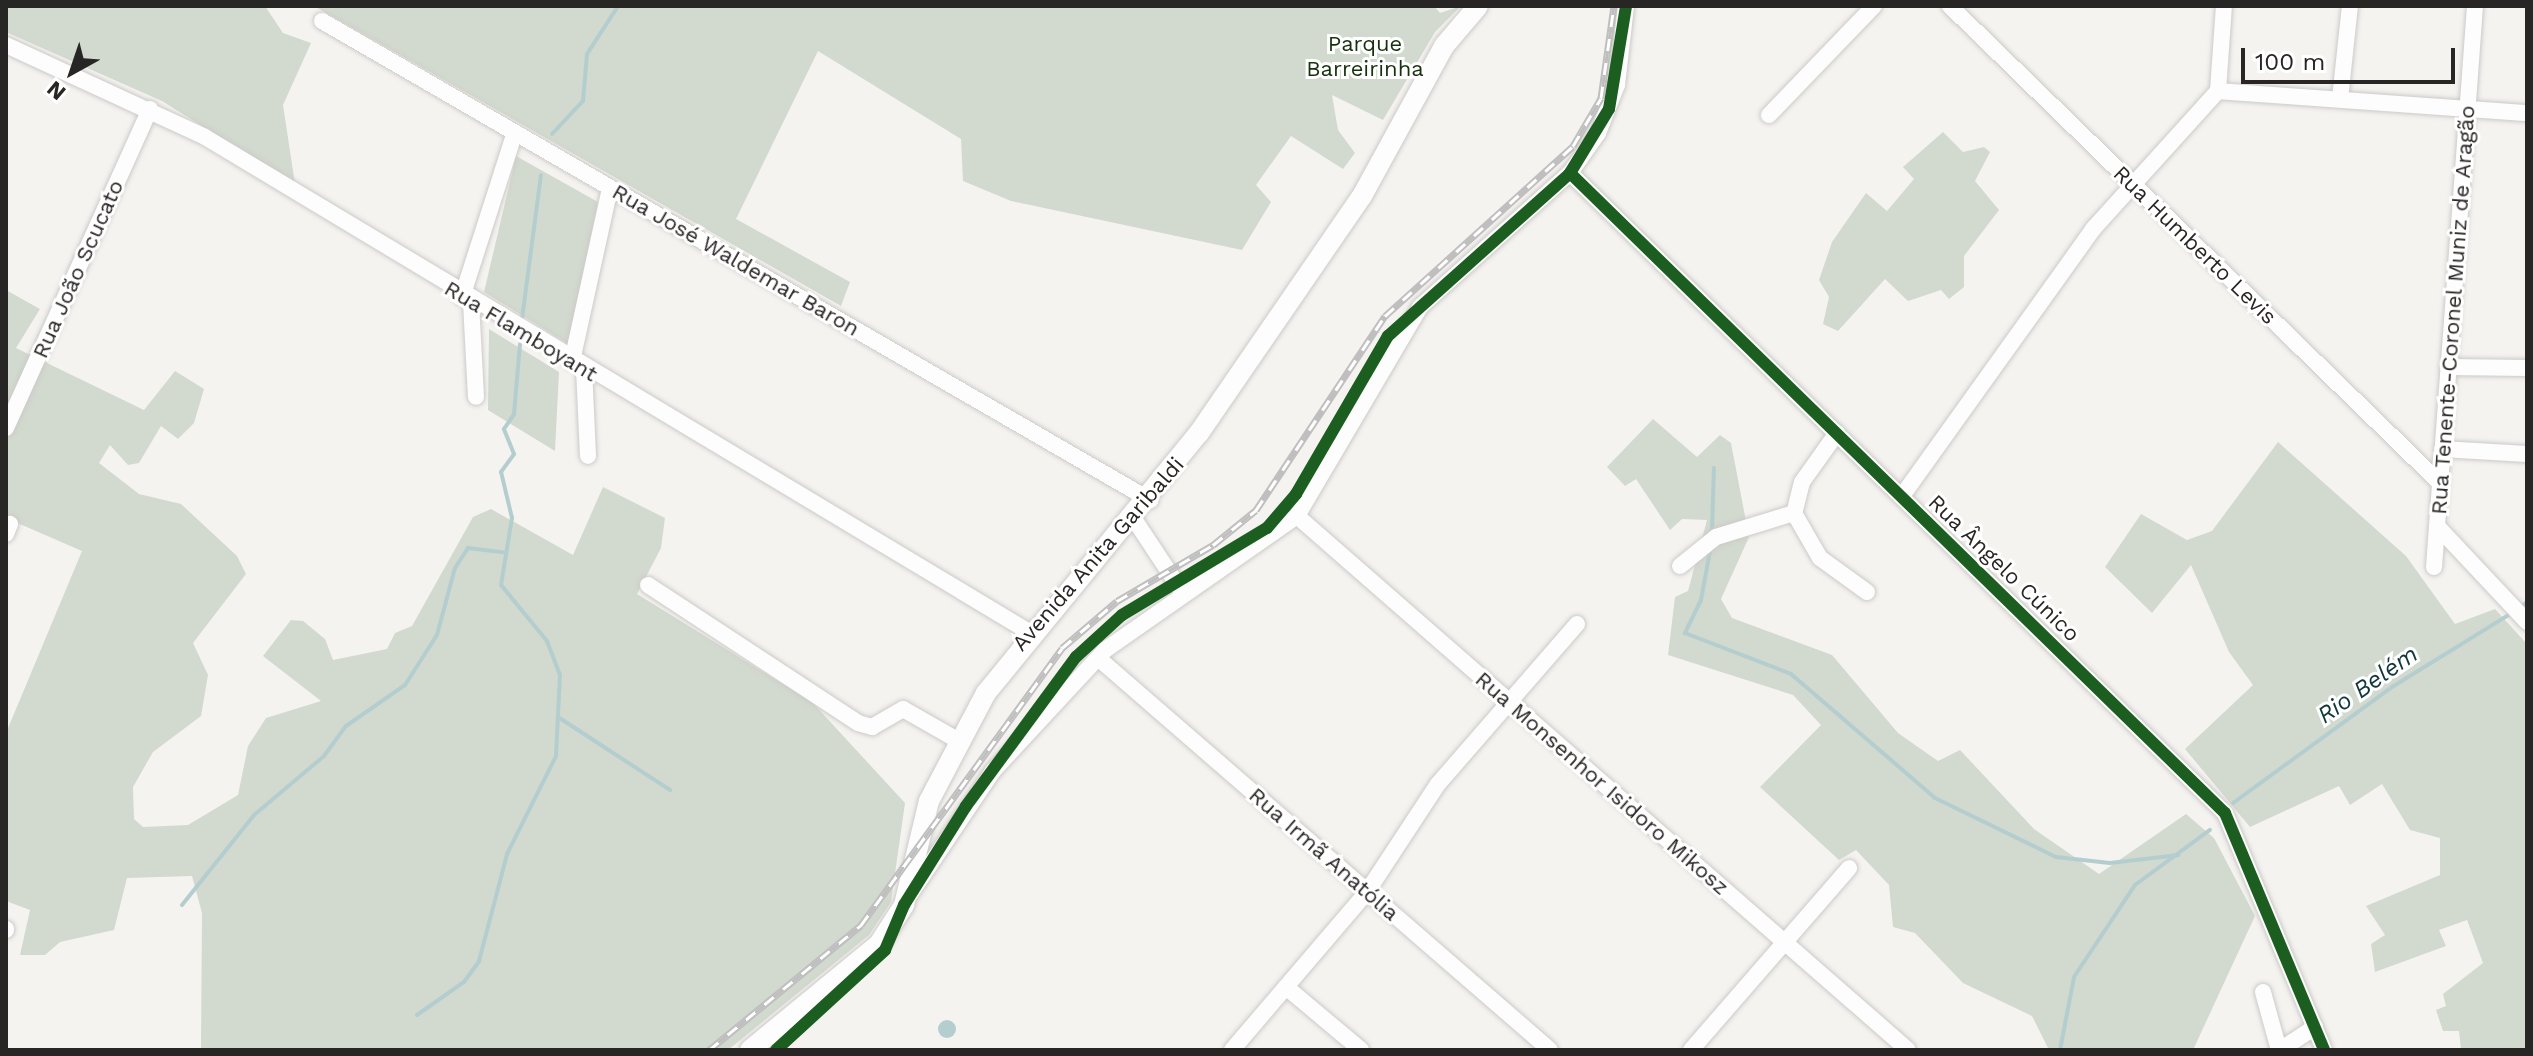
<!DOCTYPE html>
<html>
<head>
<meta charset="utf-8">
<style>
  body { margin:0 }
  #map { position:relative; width:2533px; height:1056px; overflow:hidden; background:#f5f3f0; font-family:"Work Sans",sans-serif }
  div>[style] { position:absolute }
  .green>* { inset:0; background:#d2d9ce }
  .water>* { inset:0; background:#b4cecf }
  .round { border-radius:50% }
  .stream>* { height:4px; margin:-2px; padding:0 2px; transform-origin:2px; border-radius:2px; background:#b4cecf }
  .roads { filter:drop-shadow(0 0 2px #cccac8) drop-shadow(0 0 2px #cccac8) }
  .minor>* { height:16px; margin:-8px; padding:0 8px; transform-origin:8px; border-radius:8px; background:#fefdfd }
  .major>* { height:20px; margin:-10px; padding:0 10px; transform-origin:10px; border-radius:10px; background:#fefdfd }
  .rail>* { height:7px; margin-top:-3.5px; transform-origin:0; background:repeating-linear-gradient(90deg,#fff 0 12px,#bfbfbf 0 24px); box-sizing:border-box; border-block:2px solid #bfbfbf }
  .cycleway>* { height:12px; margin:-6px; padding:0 6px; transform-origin:6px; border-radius:6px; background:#1b5e20 }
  span { translate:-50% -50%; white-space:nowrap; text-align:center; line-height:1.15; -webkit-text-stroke:6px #fff; paint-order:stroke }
  .park-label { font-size:22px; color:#16320d }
  .street-label { font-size:22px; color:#282625 }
  .water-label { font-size:24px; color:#11373a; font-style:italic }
  .frame { position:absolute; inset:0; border:8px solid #282625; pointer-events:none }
  .north { position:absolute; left:32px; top:32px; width:80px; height:80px; -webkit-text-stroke:6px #fff; paint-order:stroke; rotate:220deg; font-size:22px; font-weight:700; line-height:32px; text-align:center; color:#282625 }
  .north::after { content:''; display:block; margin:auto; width:28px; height:36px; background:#282625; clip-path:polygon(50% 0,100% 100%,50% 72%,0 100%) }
  .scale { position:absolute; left:2241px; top:48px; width:214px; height:36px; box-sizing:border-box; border:4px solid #282625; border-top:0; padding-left:10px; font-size:24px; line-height:28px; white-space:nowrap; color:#282625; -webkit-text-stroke:6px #fff; paint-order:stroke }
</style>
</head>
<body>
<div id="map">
  <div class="green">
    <div style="clip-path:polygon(6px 6px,265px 6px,283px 33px,311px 43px,283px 105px,295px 184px,162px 101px,6px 32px)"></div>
    <div style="clip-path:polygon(314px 6px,1434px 6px,1440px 13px,1461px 6px,1435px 32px,1383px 120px,1332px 95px,1338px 130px,1355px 153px,1343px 169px,1291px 136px,1256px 185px,1271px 202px,1242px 250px,1011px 201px,963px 181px,961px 139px,818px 51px,736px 219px,850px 282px,841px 306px)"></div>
    <div style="clip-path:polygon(1943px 132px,1963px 152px,1984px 147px,1990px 152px,1975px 181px,1999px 210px,1964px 256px,1964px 287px,1949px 299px,1941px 290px,1908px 301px,1885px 279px,1838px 331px,1823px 324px,1829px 297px,1819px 280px,1832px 242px,1866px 193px,1887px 211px,1914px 179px,1903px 167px)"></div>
    <div style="clip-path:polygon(516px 156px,598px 202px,568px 344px,484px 292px)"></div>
    <div style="clip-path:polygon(6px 290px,40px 309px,16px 348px,144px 410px,175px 371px,204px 389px,194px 423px,178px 439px,161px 426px,139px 463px,128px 465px,110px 445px,99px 463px,139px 494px,181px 504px,237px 556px,246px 574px,193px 643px,208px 675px,201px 716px,153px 752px,133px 787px,134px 819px,143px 827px,188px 825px,238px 795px,248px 746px,266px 718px,321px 701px,263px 656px,291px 620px,303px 621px,325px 639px,333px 660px,387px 649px,395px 633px,412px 626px,473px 517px,491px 509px,573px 555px,603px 487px,665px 518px,661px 548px,637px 594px,812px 702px,905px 803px,891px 902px,869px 935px,728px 1050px,201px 1050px,202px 913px,192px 876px,127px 878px,114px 930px,60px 942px,45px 955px,20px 955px,30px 910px,6px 901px,6px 733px,82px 551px,6px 518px)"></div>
    <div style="clip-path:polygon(489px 329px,559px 372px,555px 451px,488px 410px)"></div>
    <div style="clip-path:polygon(1653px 419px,1697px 457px,1720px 435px,1731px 443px,1749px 537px,1721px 599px,1732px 618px,1832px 655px,1898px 733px,1938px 761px,1960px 750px,2034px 829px,2099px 874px,2186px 814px,2214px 838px,2255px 916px,2193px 1050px,2049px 1050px,2032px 1016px,1963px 983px,1915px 933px,1893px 927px,1889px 885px,1856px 850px,1839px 860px,1760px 787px,1821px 725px,1793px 695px,1668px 655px,1675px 597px,1688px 591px,1707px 520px,1682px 519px,1670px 530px,1636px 479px,1625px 486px,1607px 467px)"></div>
    <div style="clip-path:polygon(2278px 442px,2406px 556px,2455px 624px,2495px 609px,2527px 644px,2527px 1050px,2461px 1050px,2459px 1031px,2443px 1031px,2436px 1010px,2446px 1006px,2443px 994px,2483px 963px,2467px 920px,2439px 930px,2446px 946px,2375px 972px,2371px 944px,2385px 935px,2366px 906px,2440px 875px,2440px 838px,2410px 830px,2382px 784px,2350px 805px,2339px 786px,2250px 827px,2185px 749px,2253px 685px,2229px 652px,2191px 565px,2152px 613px,2105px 567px,2141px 514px,2187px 540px,2212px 531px)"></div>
  </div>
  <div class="water">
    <div class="round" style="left:938px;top:1020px;width:18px;height:18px"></div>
  </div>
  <div class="stream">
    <div style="left:552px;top:134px;width:45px;rotate:-46.8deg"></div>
    <div style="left:583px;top:101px;width:47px;rotate:-85.1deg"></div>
    <div style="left:587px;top:54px;width:57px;rotate:-57.1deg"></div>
    <div style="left:522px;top:319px;width:145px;rotate:-82.5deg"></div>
    <div style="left:1712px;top:530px;width:62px;rotate:-88.2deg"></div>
    <div style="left:1710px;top:551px;width:50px;rotate:100.4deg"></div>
    <div style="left:1701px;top:600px;width:37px;rotate:116deg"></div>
    <div style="left:1685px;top:633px;width:114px;rotate:21.1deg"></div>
    <div style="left:1791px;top:674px;width:190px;rotate:40.7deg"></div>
    <div style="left:1935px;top:798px;width:135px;rotate:26deg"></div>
    <div style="left:2056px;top:857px;width:54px;rotate:6.3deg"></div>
    <div style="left:2110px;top:863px;width:69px;rotate:-6.6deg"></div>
    <div style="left:2519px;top:608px;width:10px;rotate:-37deg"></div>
    <div style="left:558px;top:717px;width:134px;rotate:33.1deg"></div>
    <div style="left:2233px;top:803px;width:197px;rotate:-36.1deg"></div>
    <div style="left:2392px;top:687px;width:141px;rotate:-31.7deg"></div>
    <div style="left:182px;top:905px;width:115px;rotate:-51.3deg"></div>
    <div style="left:254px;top:815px;width:92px;rotate:-40.1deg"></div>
    <div style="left:324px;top:756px;width:37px;rotate:-54deg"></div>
    <div style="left:346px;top:726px;width:72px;rotate:-34.8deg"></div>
    <div style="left:405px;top:685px;width:59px;rotate:-57.4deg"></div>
    <div style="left:437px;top:635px;width:69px;rotate:-75deg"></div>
    <div style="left:455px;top:568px;width:24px;rotate:-57deg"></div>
    <div style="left:468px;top:548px;width:38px;rotate:7deg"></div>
    <div style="left:417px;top:1015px;width:57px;rotate:-35.1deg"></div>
    <div style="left:464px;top:982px;width:26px;rotate:-54deg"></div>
    <div style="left:479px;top:961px;width:111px;rotate:-75.3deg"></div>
    <div style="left:507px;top:854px;width:110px;rotate:-63.4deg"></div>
    <div style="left:556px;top:756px;width:81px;rotate:-87.2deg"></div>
    <div style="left:560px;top:675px;width:36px;rotate:-111deg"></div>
    <div style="left:547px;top:641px;width:72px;rotate:-129.4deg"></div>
    <div style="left:501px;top:585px;width:68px;rotate:-80.7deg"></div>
    <div style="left:512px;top:518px;width:47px;rotate:-103.4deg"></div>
    <div style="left:501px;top:472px;width:22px;rotate:-54deg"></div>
    <div style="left:514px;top:454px;width:27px;rotate:-112deg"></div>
    <div style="left:504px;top:429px;width:18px;rotate:-56deg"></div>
    <div style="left:514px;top:414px;width:70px;rotate:-85.1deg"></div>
    <div style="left:2060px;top:1050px;width:74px;rotate:-79.1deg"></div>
    <div style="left:2074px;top:977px;width:110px;rotate:-56.5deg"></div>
    <div style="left:2135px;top:885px;width:93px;rotate:-36.3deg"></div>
  </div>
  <div class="roads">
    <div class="minor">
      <div style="left:1950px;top:6px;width:684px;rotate:44.23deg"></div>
      <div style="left:322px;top:21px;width:957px;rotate:30.05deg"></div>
      <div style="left:6px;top:45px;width:219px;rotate:24.8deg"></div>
      <div style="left:205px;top:137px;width:961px;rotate:30.99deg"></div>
      <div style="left:2218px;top:91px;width:310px;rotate:4.1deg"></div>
      <div style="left:2340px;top:99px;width:94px;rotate:-83.9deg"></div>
      <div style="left:1769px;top:115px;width:151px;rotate:-46.1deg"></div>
      <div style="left:1570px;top:173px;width:916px;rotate:44.34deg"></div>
      <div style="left:2225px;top:813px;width:257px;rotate:67.3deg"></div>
      <div style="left:462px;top:297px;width:173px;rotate:-72.2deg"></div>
      <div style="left:471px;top:302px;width:95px;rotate:87deg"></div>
      <div style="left:572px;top:361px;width:177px;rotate:-77.6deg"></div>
      <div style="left:2448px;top:367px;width:79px;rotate:0.7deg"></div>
      <div style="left:584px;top:368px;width:88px;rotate:87.4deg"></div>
      <div style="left:6px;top:428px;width:350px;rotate:-65.7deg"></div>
      <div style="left:1837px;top:433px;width:60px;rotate:125.5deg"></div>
      <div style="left:1802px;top:482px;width:32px;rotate:104deg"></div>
      <div style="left:1794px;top:513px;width:52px;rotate:60deg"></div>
      <div style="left:1820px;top:558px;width:58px;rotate:35.9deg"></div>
      <div style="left:2442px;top:449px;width:85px;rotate:3.4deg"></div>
      <div style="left:1902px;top:496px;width:330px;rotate:-54.4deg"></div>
      <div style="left:2094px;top:228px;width:185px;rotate:-47.9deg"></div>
      <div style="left:2218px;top:91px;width:85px;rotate:-86deg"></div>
      <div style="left:1297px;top:516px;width:811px;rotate:41.15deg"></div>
      <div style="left:1134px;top:519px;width:89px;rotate:56.5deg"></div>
      <div style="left:2437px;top:526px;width:132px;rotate:46.8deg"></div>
      <div style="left:6px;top:534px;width:11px;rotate:-68deg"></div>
      <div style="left:1680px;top:566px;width:46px;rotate:-38.9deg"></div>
      <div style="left:1716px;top:537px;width:82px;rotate:-17.1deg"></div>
      <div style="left:2434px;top:567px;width:562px;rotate:-85.82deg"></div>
      <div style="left:648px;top:585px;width:251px;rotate:33.3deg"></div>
      <div style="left:858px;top:723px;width:15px;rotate:16deg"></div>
      <div style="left:872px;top:727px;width:36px;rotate:-30deg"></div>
      <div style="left:903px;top:709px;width:64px;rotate:29.7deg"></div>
      <div style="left:1098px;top:658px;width:598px;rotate:40.93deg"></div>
      <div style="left:909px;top:896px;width:151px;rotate:-56.1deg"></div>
      <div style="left:993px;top:771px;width:165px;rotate:-47.2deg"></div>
      <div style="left:1105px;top:650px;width:234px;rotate:-34.9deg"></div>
      <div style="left:1297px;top:516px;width:243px;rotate:-59.5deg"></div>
      <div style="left:1420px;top:307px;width:201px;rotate:-41.8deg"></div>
      <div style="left:1570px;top:173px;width:49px;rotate:-55deg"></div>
      <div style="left:1598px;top:133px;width:52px;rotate:-68.4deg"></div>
      <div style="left:1617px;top:85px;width:80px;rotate:-83.5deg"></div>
      <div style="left:6px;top:929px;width:1px;rotate:90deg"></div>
      <div style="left:1286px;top:987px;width:98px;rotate:40deg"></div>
      <div style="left:2263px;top:992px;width:60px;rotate:74.6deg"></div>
      <div style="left:1232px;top:1050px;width:208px;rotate:-49.5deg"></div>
      <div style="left:1367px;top:892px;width:129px;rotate:-56.7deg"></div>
      <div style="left:1438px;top:784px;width:212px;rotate:-49deg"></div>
      <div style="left:1691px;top:1050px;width:241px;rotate:-49deg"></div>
      <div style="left:2280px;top:1050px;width:42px;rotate:-33.3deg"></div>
    </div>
    <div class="major">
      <div style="left:750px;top:1050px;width:167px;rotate:-39.4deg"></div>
      <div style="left:879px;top:944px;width:46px;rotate:-57.3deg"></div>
      <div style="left:904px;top:905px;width:107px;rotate:-76.5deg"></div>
      <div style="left:929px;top:801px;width:122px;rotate:-62.2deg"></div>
      <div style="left:986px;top:693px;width:336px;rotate:-50.7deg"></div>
      <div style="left:1199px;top:433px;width:288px;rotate:-55.5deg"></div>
      <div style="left:1362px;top:196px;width:171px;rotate:-61.3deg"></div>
      <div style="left:1444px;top:46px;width:52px;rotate:-49.6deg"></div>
    </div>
  </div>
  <div class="rail">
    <div style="left:709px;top:1050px;width:197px;rotate:-39.4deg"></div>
    <div style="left:861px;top:925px;width:342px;rotate:-54deg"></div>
    <div style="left:1062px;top:648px;width:72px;rotate:-40.5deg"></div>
    <div style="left:1117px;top:601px;width:111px;rotate:-30.3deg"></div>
    <div style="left:1213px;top:545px;width:55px;rotate:-39.1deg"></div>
    <div style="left:1256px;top:510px;width:233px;rotate:-56.4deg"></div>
    <div style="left:1385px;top:316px;width:253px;rotate:-42.1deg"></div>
    <div style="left:1573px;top:146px;width:56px;rotate:-59.7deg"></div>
    <div style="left:1601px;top:98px;width:93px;rotate:-82deg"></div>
  </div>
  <div class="cycleway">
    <div style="left:1570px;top:173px;width:916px;rotate:44.34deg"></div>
    <div style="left:2225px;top:813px;width:257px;rotate:67.3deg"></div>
    <div style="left:776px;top:1050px;width:148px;rotate:-42.5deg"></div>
    <div style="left:885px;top:950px;width:49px;rotate:-67.1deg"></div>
    <div style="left:904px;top:905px;width:117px;rotate:-57.9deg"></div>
    <div style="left:966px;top:806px;width:185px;rotate:-53.6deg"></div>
    <div style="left:1076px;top:657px;width:62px;rotate:-42.4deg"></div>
    <div style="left:1122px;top:615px;width:169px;rotate:-31deg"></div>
    <div style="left:1267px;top:528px;width:45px;rotate:-49.5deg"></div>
    <div style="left:1296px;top:494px;width:183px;rotate:-59.8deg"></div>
    <div style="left:1388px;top:336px;width:244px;rotate:-41.8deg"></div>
    <div style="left:1570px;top:173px;width:75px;rotate:-58.6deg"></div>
    <div style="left:1609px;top:109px;width:104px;rotate:-80.6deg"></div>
  </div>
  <div class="park-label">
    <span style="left:1365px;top:56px">Parque<br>Barreirinha</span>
  </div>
  <div class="street-label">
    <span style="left:2195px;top:245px;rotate:44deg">Rua Humberto Levis</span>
    <span style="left:736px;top:260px;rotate:30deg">Rua José Waldemar Baron</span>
    <span style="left:78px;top:269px;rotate:-66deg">Rua João Scucato</span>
    <span style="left:2453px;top:310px;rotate:-86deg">Rua Tenente-Coronel Muniz de Aragão</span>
    <span style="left:521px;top:331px;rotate:31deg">Rua Flamboyant</span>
    <span style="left:1098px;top:554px;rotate:-49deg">Avenida Anita Garibaldi</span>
    <span style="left:2004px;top:568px;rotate:44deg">Rua Ângelo Cúnico</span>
    <span style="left:1602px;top:783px;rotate:41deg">Rua Monsenhor Isidoro Mikosz</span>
    <span style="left:1324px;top:854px;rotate:41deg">Rua Irmã Anatólia</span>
  </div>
  <div class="water-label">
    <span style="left:2368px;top:685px;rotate:-35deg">Rio Belém</span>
  </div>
  <div class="frame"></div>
  <div class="north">N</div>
  <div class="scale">100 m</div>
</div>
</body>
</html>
